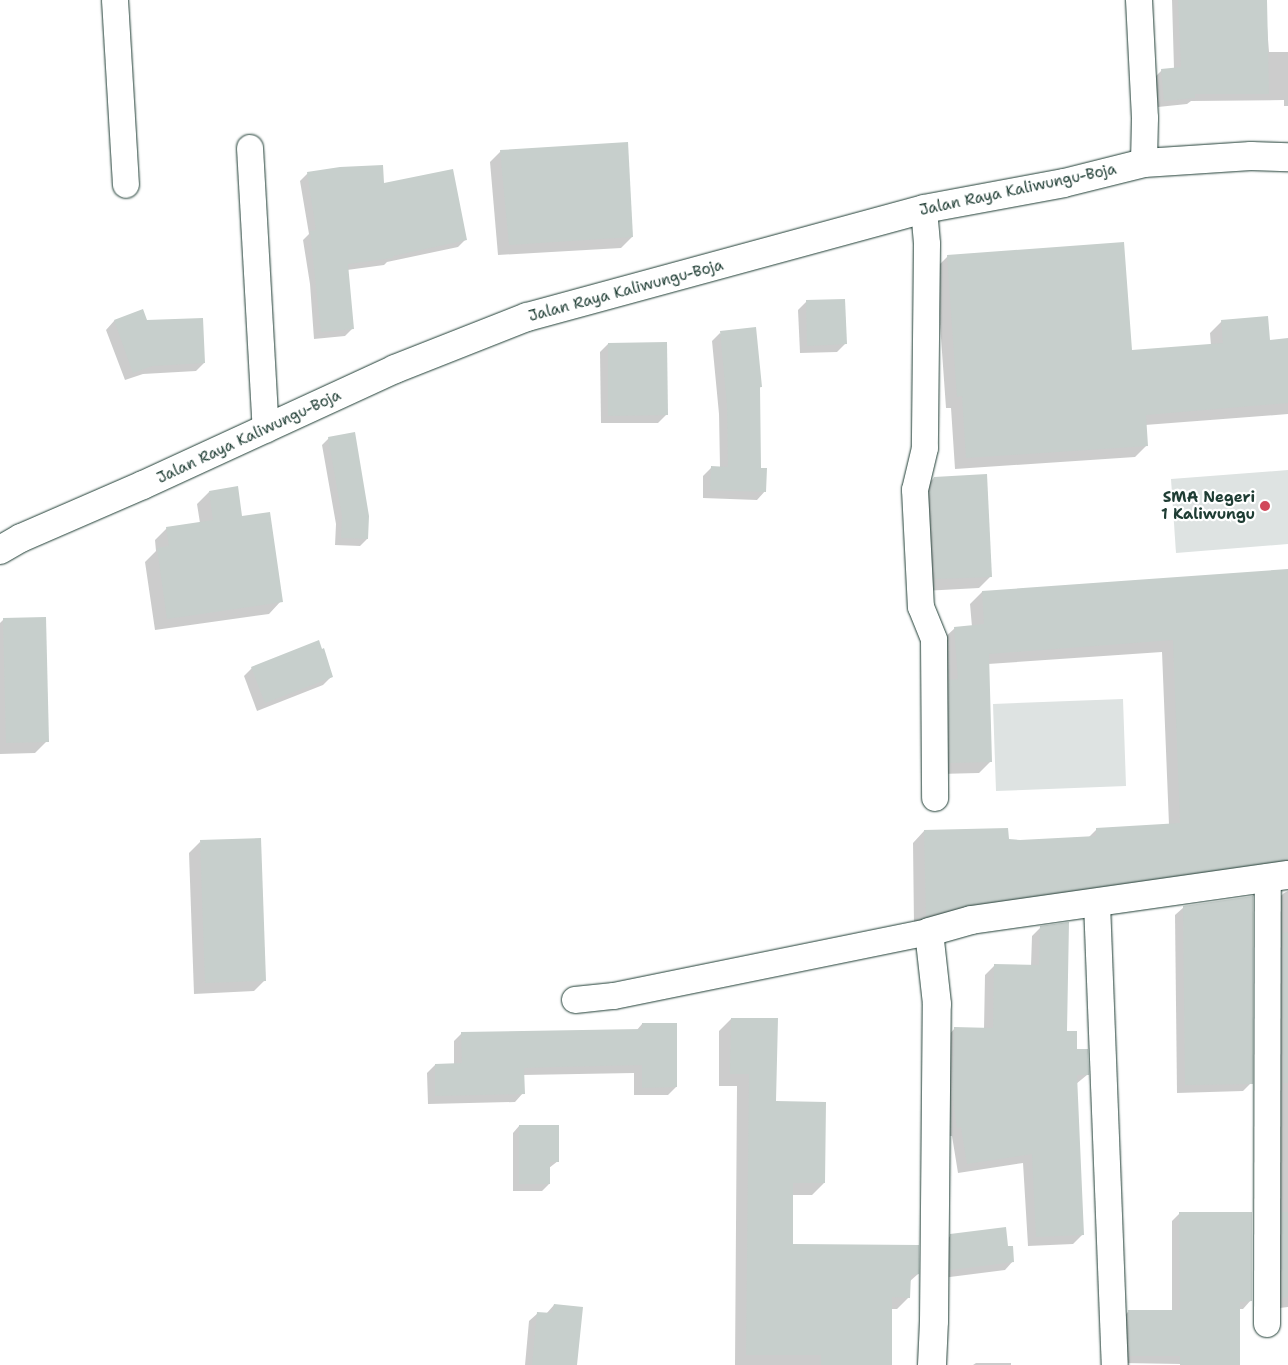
<!DOCTYPE html>
<html>
<head>
<meta charset="utf-8">
<style>
  body { margin:0 }
  #map { position:relative; width:1288px; height:1365px; overflow:hidden; background:#fff; font-family:"Shantell Sans",sans-serif }
  div>[style] { position:absolute }
  .green>* { inset:0; background:#dee3e2 }
  .shadow>* { inset:0; background:#0003 }
  .building>* { inset:0; background:#c7cfcc }
  .roads { filter:drop-shadow(0 0 1px #1f3d34) drop-shadow(0 0 1px #1f3d34) }
  .minor>* { height:26px; margin:-13px; padding:0 13px; transform-origin:13px; border-radius:13px; background:#fff }
  .tertiary>* { height:28px; margin:-14px; padding:0 14px; transform-origin:14px; border-radius:14px; background:#fff }
  .secondary>* { height:28px; margin:-14px; padding:0 14px; transform-origin:14px; border-radius:14px; background:#fff }
  .dots>* { width:14px; height:14px; translate:-50% -50%; box-sizing:border-box; border:2px solid #fff; border-radius:50% }
  span { translate:-50% -50%; white-space:nowrap; text-align:center; line-height:1.15; -webkit-text-stroke:4.5px #fff; paint-order:stroke }
  .street-label { font-size:15px; color:#1f3d34 }
  .poi-label { font-size:15px; color:#1f3d34; font-weight:700 }
  .right { translate:-100% -50%; text-align:right }
</style>
</head>
<body>
<div id="map">
  <div class="green">
    <div style="clip-path:polygon(1288px 470px,1288px 544px,1176px 553px,1171px 479px)"></div>
    <div style="clip-path:polygon(1123px 699px,1126px 786px,996px 791px,993px 704px)"></div>
  </div>
  <div class="shadow">
    <div style="clip-path:polygon(1172px 0,1265px 0,1269px 52px,1288px 52px,1288px 106px,1284px 106px,1284px 100px,1191px 101px,1187px 104px,1158px 107px,1155px 77px,1162px 70px,1174px 69px)"></div>
    <div style="clip-path:polygon(501px 151px,632px 237px,621px 248px,498px 255px,490px 162px)"></div>
    <div style="clip-path:polygon(308px 173px,383px 185px,466px 239px,458px 247px,387px 262px,384px 265px,347px 270px,353px 328px,345px 336px,314px 339px,310px 284px,303px 240px,309px 234px,300px 181px)"></div>
    <div style="clip-path:polygon(948px 256px,1130px 352px,1211px 346px,1210px 333px,1222px 321px,1269px 341px,1288px 340px,1288px 414px,1145px 425px,1147px 445px,1135px 457px,955px 469px,951px 408px,946px 408px,936px 268px)"></div>
    <div style="clip-path:polygon(806px 302px,845px 344px,837px 352px,800px 353px,798px 310px)"></div>
    <div style="clip-path:polygon(142px 311px,146px 321px,204px 363px,196px 371px,143px 374px,125px 380px,106px 330px,114px 321px)"></div>
    <div style="clip-path:polygon(720px 333px,761px 387px,759px 388px,760px 469px,765px 491px,757px 500px,703px 498px,703px 476px,711px 468px,720px 468px,719px 414px,712px 341px)"></div>
    <div style="clip-path:polygon(608px 344px,666px 415px,658px 423px,601px 423px,600px 352px)"></div>
    <div style="clip-path:polygon(329px 438px,367px 539px,360px 546px,335px 545px,336px 524px,322px 445px)"></div>
    <div style="clip-path:polygon(934px 478px,991px 576px,979px 588px,923px 591px,922px 490px)"></div>
    <div style="clip-path:polygon(209px 492px,241px 518px,281px 601px,269px 614px,155px 630px,145px 562px,156px 551px,155px 540px,167px 528px,200px 523px,197px 504px)"></div>
    <div style="clip-path:polygon(1288px 570px,1288px 876px,914px 926px,913px 843px,924px 831px,1020px 841px,1089px 837px,1097px 829px,1169px 825px,1162px 652px,988px 664px,991px 761px,979px 773px,939px 774px,943px 639px,955px 628px,972px 627px,970px 604px,982px 592px)"></div>
    <div style="clip-path:polygon(4px 619px,47px 741px,35px 753px,0 754px,0 623px)"></div>
    <div style="clip-path:polygon(252px 668px,332px 676px,323px 685px,257px 711px,244px 676px)"></div>
    <div style="clip-path:polygon(200px 842px,265px 980px,254px 991px,194px 994px,189px 853px)"></div>
    <div style="clip-path:polygon(1288px 891px,1288px 1307px,1271px 1309px,1272px 904px,1284px 893px)"></div>
    <div style="clip-path:polygon(1184px 907px,1251px 1083px,1243px 1091px,1177px 1093px,1175px 915px)"></div>
    <div style="clip-path:polygon(1041px 927px,1065px 1032px,1087px 1075px,1076px 1084px,1083px 1234px,1073px 1244px,1028px 1246px,1023px 1163px,958px 1173px,952px 1136px,948px 1136px,946px 1038px,955px 1028px,984px 1029px,985px 975px,994px 966px,1031px 966px,1032px 936px)"></div>
    <div style="clip-path:polygon(731px 1019px,774px 1102px,824px 1183px,812px 1195px,792px 1195px,792px 1245px,918px 1274px,909px 1282px,909px 1297px,897px 1309px,891px 1309px,891px 1365px,735px 1365px,737px 1086px,719px 1086px,719px 1031px)"></div>
    <div style="clip-path:polygon(642px 1024px,676px 1087px,668px 1095px,634px 1095px,634px 1073px,523px 1075px,523px 1093px,515px 1102px,428px 1104px,427px 1073px,435px 1065px,454px 1065px,454px 1041px,462px 1033px,636px 1031px)"></div>
    <div style="clip-path:polygon(519px 1126px,558px 1161px,549px 1168px,549px 1184px,542px 1191px,513px 1191px,513px 1133px)"></div>
    <div style="clip-path:polygon(1180px 1213px,1251px 1300px,1243px 1309px,1239px 1309px,1239px 1365px,1122px 1363px,1120px 1320px,1128px 1312px,1172px 1312px,1172px 1221px)"></div>
    <div style="clip-path:polygon(951px 1235px,1007px 1247px,1013px 1261px,1005px 1270px,942px 1278px,943px 1244px)"></div>
    <div style="clip-path:polygon(554px 1305px,576px 1365px,525px 1365px,529px 1321px,538px 1313px,546px 1314px)"></div>
    <div style="clip-path:polygon(976px 1363px,1011px 1363px,1011px 1365px,973px 1365px)"></div>
  </div>
  <div class="building">
    <div style="clip-path:polygon(1178px 0,1267px 0,1269px 94px,1195px 94px,1195px 98px,1164px 101px,1161px 69px,1181px 67px)"></div>
    <div style="clip-path:polygon(628px 142px,633px 237px,509px 245px,500px 150px)"></div>
    <div style="clip-path:polygon(383px 165px,384px 183px,453px 169px,467px 240px,393px 256px,393px 258px,348px 264px,354px 329px,321px 332px,310px 231px,316px 230px,307px 172px,340px 167px)"></div>
    <div style="clip-path:polygon(1124px 242px,1132px 350px,1223px 343px,1221px 320px,1268px 316px,1270px 340px,1288px 338px,1288px 403px,1146px 415px,1148px 446px,966px 458px,962px 396px,957px 397px,947px 255px)"></div>
    <div style="clip-path:polygon(845px 299px,847px 344px,807px 346px,806px 300px)"></div>
    <div style="clip-path:polygon(143px 309px,147px 320px,203px 318px,205px 363px,152px 366px,133px 373px,114px 320px)"></div>
    <div style="clip-path:polygon(756px 327px,762px 387px,760px 387px,761px 468px,767px 468px,766px 492px,710px 490px,711px 466px,728px 467px,727px 405px,720px 331px)"></div>
    <div style="clip-path:polygon(667px 342px,668px 415px,608px 416px,608px 343px)"></div>
    <div style="clip-path:polygon(355px 432px,369px 516px,368px 539px,341px 538px,342px 516px,328px 437px)"></div>
    <div style="clip-path:polygon(987px 474px,992px 577px,935px 579px,930px 491px,934px 477px)"></div>
    <div style="clip-path:polygon(238px 486px,242px 516px,270px 512px,283px 602px,167px 619px,157px 548px,169px 546px,166px 527px,213px 520px,209px 491px)"></div>
    <div style="clip-path:polygon(1288px 569px,1288px 860px,969px 905px,926px 916px,924px 830px,1008px 828px,1009px 839px,1020px 840px,1096px 836px,1096px 828px,1180px 823px,1173px 640px,989px 654px,992px 762px,950px 763px,949px 680px,958px 679px,954px 627px,984px 624px,982px 591px)"></div>
    <div style="clip-path:polygon(46px 617px,49px 742px,6px 743px,3px 618px)"></div>
    <div style="clip-path:polygon(319px 640px,322px 649px,324px 648px,333px 677px,265px 703px,251px 667px)"></div>
    <div style="clip-path:polygon(261px 838px,266px 981px,205px 983px,200px 840px)"></div>
    <div style="clip-path:polygon(1253px 896px,1253px 1084px,1185px 1085px,1183px 906px)"></div>
    <div style="clip-path:polygon(1069px 922px,1067px 1031px,1077px 1031px,1077px 1049px,1088px 1049px,1089px 1075px,1077px 1075px,1084px 1235px,1036px 1237px,1032px 1154px,967px 1164px,961px 1127px,957px 1128px,952px 1094px,954px 1027px,993px 1028px,994px 964px,1039px 965px,1040px 926px)"></div>
    <div style="clip-path:polygon(1288px 932px,1288px 1083px,1283px 1083px,1283px 933px)"></div>
    <div style="clip-path:polygon(731px 1018px,778px 1018px,776px 1101px,826px 1102px,825px 1183px,793px 1183px,793px 1244px,919px 1245px,919px 1274px,911px 1275px,910px 1298px,892px 1297px,892px 1365px,821px 1365px,821px 1355px,746px 1355px,749px 1074px,730px 1074px)"></div>
    <div style="clip-path:polygon(642px 1023px,677px 1023px,677px 1087px,642px 1088px,642px 1065px,554px 1067px,524px 1068px,525px 1094px,435px 1096px,435px 1064px,462px 1063px,461px 1032px,642px 1029px)"></div>
    <div style="clip-path:polygon(519px 1125px,559px 1125px,559px 1162px,550px 1162px,550px 1184px,519px 1184px)"></div>
    <div style="clip-path:polygon(1179px 1212px,1252px 1212px,1252px 1301px,1240px 1302px,1240px 1365px,1180px 1365px,1180px 1356px,1130px 1356px,1128px 1310px,1180px 1310px)"></div>
    <div style="clip-path:polygon(1282px 1212px,1288px 1212px,1288px 1297px,1282px 1298px)"></div>
    <div style="clip-path:polygon(1006px 1227px,1008px 1246px,1013px 1246px,1014px 1262px,950px 1270px,950px 1234px)"></div>
    <div style="clip-path:polygon(554px 1304px,583px 1307px,577px 1365px,532px 1365px,537px 1312px,552px 1313px)"></div>
  </div>
  <div class="roads">
    <div class="minor">
      <div style="left:115px;top:0;width:185px;rotate:86.6deg"></div>
      <div style="left:1139px;top:0;width:118px;rotate:87.1deg"></div>
      <div style="left:1145px;top:118px;width:45px;rotate:91.3deg"></div>
      <div style="left:250px;top:148px;width:282px;rotate:86.8deg"></div>
      <div style="left:924px;top:209px;width:35px;rotate:85deg"></div>
      <div style="left:927px;top:244px;width:204px;rotate:90.6deg"></div>
      <div style="left:925px;top:448px;width:43px;rotate:103.4deg"></div>
      <div style="left:915px;top:490px;width:117px;rotate:87.1deg"></div>
      <div style="left:921px;top:607px;width:35px;rotate:68deg"></div>
      <div style="left:934px;top:640px;width:158px;rotate:89.6deg"></div>
      <div style="left:1097px;top:903px;width:462px;rotate:87.8deg"></div>
      <div style="left:575px;top:1000px;width:39px;rotate:-6deg"></div>
      <div style="left:614px;top:996px;width:321px;rotate:-11.5deg"></div>
      <div style="left:1267px;top:1324px;width:447px;rotate:-89.9deg"></div>
    </div>
    <div class="tertiary">
      <div style="left:932px;top:1365px;width:44px;rotate:-87.4deg"></div>
      <div style="left:934px;top:1321px;width:317px;rotate:-89.5deg"></div>
      <div style="left:937px;top:1004px;width:72px;rotate:-96.3deg"></div>
      <div style="left:929px;top:932px;width:44px;rotate:-15.9deg"></div>
      <div style="left:971px;top:920px;width:320px;rotate:-8.1deg"></div>
    </div>
    <div class="secondary">
      <div style="left:0;top:550px;width:24px;rotate:-30deg"></div>
      <div style="left:21px;top:538px;width:133px;rotate:-23.5deg"></div>
      <div style="left:143px;top:485px;width:277px;rotate:-24.7deg"></div>
      <div style="left:395px;top:369px;width:142px;rotate:-21.5deg"></div>
      <div style="left:527px;top:317px;width:411px;rotate:-15.2deg"></div>
      <div style="left:924px;top:209px;width:142px;rotate:-10.5deg"></div>
      <div style="left:1064px;top:183px;width:82px;rotate:-14deg"></div>
      <div style="left:1144px;top:163px;width:107px;rotate:-3.7deg"></div>
      <div style="left:1251px;top:156px;width:37px;rotate:2deg"></div>
    </div>
  </div>
  <div class="dots">
    <div style="left:1265px;top:506px;background:#d1495b"></div>
  </div>
  <div class="street-label">
    <span style="left:1018px;top:190px;rotate:-12deg">Jalan Raya Kaliwungu-Boja</span>
    <span style="left:626px;top:291px;rotate:-15deg">Jalan Raya Kaliwungu-Boja</span>
    <span style="left:249px;top:437px;rotate:-25deg">Jalan Raya Kaliwungu-Boja</span>
  </div>
  <div class="poi-label">
    <span class="right" style="left:1255px;top:506px">SMA Negeri<br>1 Kaliwungu</span>
  </div>
</div>
</body>
</html>
